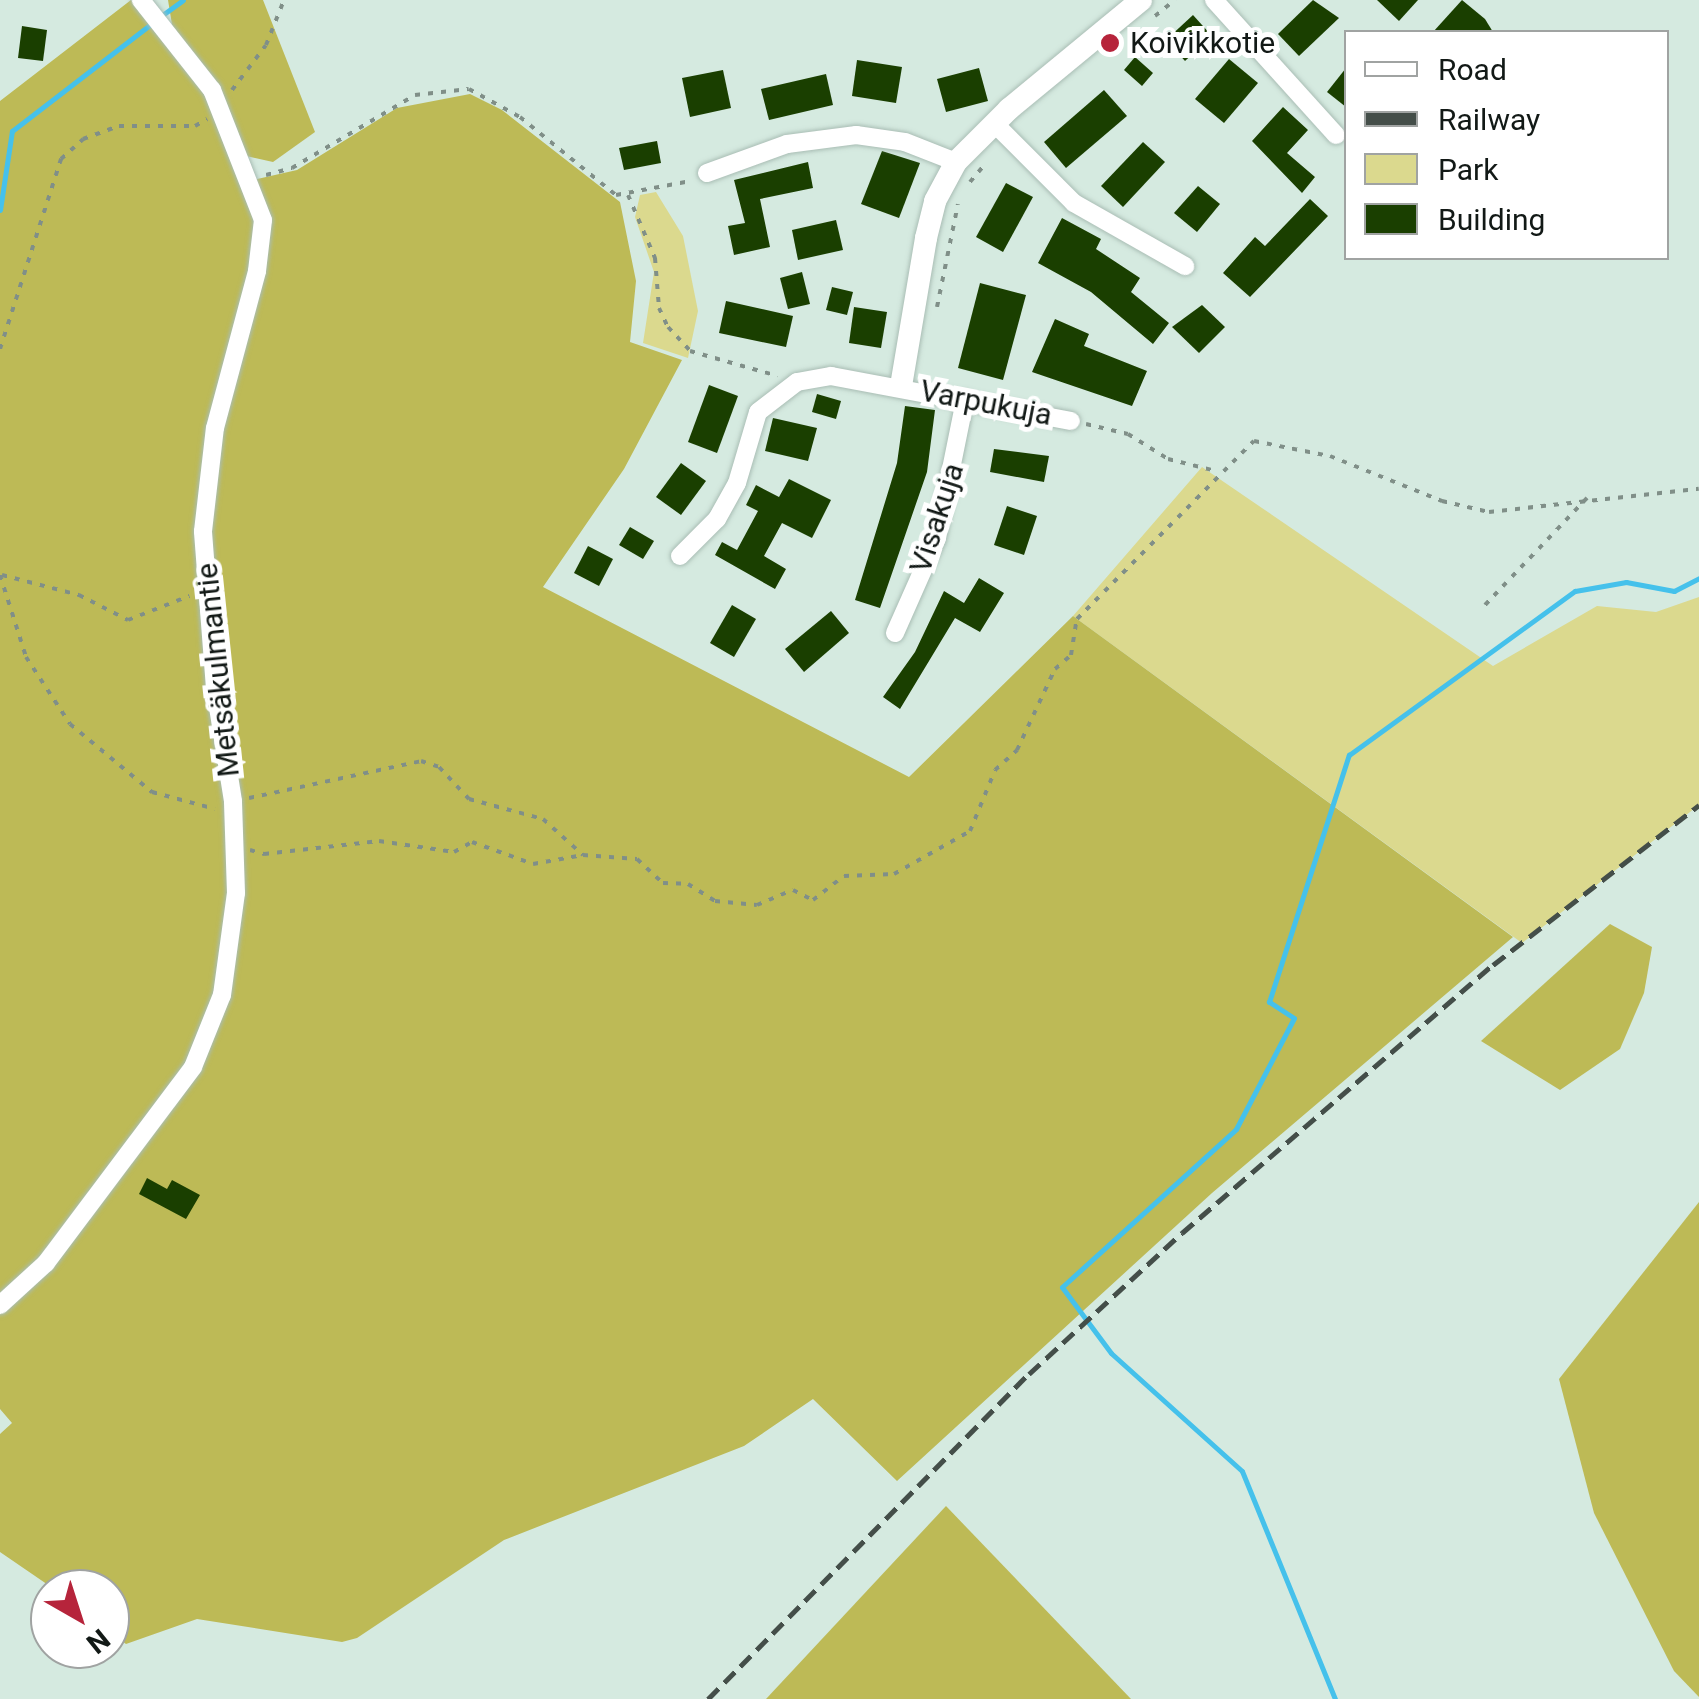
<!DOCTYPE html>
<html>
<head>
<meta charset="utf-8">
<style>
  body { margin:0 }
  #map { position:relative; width:1699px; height:1699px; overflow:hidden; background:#d5eae0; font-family:Roboto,sans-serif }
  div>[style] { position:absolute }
  .green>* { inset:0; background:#dbd98e }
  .forest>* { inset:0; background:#bdba56 }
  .stream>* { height:5px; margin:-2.5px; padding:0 2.5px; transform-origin:2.5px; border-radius:2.5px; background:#45c1eb }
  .building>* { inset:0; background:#1a3f00 }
  .path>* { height:4px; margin-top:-2px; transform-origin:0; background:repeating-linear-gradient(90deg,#808f88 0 5px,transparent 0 13px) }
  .roads { filter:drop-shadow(0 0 2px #a9bdb4) drop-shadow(0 0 2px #a9bdb4) }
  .minor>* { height:18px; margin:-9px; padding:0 9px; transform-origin:9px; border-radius:9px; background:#fff }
  .tertiary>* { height:22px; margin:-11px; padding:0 11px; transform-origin:11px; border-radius:11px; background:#fff }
  .rail>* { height:5px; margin-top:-2.5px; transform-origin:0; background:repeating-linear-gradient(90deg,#444e49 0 15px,transparent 0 23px) }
  .dots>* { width:28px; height:28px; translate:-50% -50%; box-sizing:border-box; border:5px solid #fff; border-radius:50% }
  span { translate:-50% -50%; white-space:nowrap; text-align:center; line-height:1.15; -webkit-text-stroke:10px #fff; paint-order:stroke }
  .poi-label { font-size:30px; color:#121916 }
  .left { translate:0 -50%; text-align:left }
  .street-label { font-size:30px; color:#121916 }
  .legend { position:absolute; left:1344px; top:30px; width:325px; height:230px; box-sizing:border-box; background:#fff; border:2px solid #a0a3a2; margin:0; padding:12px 18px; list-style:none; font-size:30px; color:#121916 }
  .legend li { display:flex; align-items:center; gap:20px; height:50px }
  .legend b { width:50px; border:2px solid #a0a3a2 }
  .north { position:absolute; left:30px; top:1569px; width:100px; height:100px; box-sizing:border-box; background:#fff; border:2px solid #a0a3a2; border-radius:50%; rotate:141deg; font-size:28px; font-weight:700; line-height:40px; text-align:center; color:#121916 }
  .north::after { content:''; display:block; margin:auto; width:35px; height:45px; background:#b6243b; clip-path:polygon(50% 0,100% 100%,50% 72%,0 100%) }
</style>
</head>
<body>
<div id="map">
  <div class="green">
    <div style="clip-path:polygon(656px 192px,683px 236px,698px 311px,688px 358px,643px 343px,654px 272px,635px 217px,640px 195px)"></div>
    <div style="clip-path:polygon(1202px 467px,1493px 666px,1597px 606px,1656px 612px,1699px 597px,1699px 805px,1522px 943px,1073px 616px)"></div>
  </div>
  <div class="forest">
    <div style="clip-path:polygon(131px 0,206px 93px,248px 181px,297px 170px,397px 108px,470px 94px,502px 110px,620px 202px,636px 281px,630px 342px,682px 360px,624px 469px,543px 587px,909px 777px,1073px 616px,1513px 937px,1212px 1193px,897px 1481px,813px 1399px,744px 1446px,504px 1540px,357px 1638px,342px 1642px,197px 1619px,126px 1644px,110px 1632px,110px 1589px,54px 1589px,0 1552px,0 1434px,12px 1423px,0 1409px,0 101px)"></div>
    <div style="clip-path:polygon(168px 0,263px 0,315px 132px,273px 162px,242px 155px,175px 43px)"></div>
    <div style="clip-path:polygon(1610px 924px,1652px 947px,1644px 993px,1620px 1049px,1560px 1090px,1481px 1041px)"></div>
    <div style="clip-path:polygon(1699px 1202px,1699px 1697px,1674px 1671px,1594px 1513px,1559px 1379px)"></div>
    <div style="clip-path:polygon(946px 1506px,1131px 1699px,766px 1699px)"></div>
  </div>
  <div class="stream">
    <div style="left:161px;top:16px;width:27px;rotate:-36deg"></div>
    <div style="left:0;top:210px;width:80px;rotate:-81.4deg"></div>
    <div style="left:12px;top:131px;width:177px;rotate:-37.6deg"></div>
    <div style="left:1335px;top:1699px;width:246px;rotate:-112.2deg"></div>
    <div style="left:1242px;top:1471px;width:176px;rotate:-138deg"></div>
    <div style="left:1111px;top:1353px;width:82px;rotate:-126.6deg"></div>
    <div style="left:1062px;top:1287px;width:235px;rotate:-42.2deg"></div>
    <div style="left:1236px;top:1129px;width:125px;rotate:-62.4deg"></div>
    <div style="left:1294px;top:1018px;width:30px;rotate:-147deg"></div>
    <div style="left:1269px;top:1002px;width:260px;rotate:-72.1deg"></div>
    <div style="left:1349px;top:755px;width:279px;rotate:-36deg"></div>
    <div style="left:1575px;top:591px;width:52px;rotate:-10deg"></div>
    <div style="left:1626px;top:582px;width:49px;rotate:10.6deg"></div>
    <div style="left:1674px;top:591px;width:28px;rotate:-27deg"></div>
  </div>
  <div class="building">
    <div style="clip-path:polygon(1313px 0,1339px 18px,1299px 56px,1278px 34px)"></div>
    <div style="clip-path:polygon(1377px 0,1418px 0,1399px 21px)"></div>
    <div style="clip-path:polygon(1462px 0,1485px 19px,1493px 32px,1433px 32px)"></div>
    <div style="clip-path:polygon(1193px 15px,1212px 36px,1185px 61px,1166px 40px)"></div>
    <div style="clip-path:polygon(22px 26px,47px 30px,43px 61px,18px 58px)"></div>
    <div style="clip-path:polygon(1135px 57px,1153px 73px,1142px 86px,1124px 70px)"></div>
    <div style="clip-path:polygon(1229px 59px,1258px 83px,1224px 123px,1195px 99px)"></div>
    <div style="clip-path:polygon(857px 60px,902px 67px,896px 103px,852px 96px)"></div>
    <div style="clip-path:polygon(979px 68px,988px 101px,946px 112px,937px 79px)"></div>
    <div style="clip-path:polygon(1346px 68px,1346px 107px,1327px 92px)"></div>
    <div style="clip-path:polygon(723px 70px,731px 108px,690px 117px,682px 78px)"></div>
    <div style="clip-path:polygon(826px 74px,833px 105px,769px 120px,761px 89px)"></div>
    <div style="clip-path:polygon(1104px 90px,1127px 116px,1066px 168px,1044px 142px)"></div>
    <div style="clip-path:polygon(1283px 107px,1308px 130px,1287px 153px,1315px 177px,1302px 193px,1252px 141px)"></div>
    <div style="clip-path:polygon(657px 141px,661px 163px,624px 170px,619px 148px)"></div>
    <div style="clip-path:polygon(1143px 142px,1165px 162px,1123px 207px,1101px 186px)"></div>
    <div style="clip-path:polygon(882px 151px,920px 163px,899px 218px,861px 204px)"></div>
    <div style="clip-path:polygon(808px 162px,813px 188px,760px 199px,770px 247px,734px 255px,728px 226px,745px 223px,734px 180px)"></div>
    <div style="clip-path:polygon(1006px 183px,1033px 197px,1003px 252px,976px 237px)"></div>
    <div style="clip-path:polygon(1198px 186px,1220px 204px,1197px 232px,1174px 213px)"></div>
    <div style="clip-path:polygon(1310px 199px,1328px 216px,1250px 297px,1223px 273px,1255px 237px,1265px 246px)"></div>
    <div style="clip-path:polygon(1062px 218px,1101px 239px,1096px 249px,1140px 278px,1131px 292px,1169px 323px,1153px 344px,1091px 292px,1038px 263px)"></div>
    <div style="clip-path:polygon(836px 220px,843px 250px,798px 260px,792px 230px)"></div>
    <div style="clip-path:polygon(802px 272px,810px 304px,788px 309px,780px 278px)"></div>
    <div style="clip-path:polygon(980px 283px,1026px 295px,1003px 380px,958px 368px)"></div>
    <div style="clip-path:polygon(832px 287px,853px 292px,847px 315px,826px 310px)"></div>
    <div style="clip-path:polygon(726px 301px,793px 316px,786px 347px,719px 333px)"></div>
    <div style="clip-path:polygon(1202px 305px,1225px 327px,1199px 353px,1172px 327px)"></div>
    <div style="clip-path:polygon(854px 307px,887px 312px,881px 348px,849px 343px)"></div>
    <div style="clip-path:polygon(1055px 319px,1089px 334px,1084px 346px,1147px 371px,1132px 406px,1032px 372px)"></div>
    <div style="clip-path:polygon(709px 385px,738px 396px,717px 453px,688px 442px)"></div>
    <div style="clip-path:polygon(817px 394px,841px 401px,836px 419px,812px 412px)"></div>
    <div style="clip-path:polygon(905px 406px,935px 410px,927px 472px,880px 608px,855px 600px,897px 463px)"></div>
    <div style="clip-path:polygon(773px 418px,817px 428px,808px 461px,765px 451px)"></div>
    <div style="clip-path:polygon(994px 449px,1049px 456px,1044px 482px,990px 472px)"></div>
    <div style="clip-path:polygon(681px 463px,706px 481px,681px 515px,656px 497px)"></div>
    <div style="clip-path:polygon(789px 479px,831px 500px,812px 538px,782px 523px,764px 556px,786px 569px,775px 589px,715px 555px,722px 542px,737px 550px,758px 511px,746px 505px,756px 485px,779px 497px)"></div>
    <div style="clip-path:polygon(1007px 506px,1037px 516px,1024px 555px,994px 545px)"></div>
    <div style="clip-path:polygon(630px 527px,654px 541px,643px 559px,619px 545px)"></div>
    <div style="clip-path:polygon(588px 546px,613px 559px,599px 586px,574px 573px)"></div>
    <div style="clip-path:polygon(979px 578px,1004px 593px,980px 632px,955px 618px,900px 709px,883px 697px,915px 652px,944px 591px,964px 603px)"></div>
    <div style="clip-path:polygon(732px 605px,756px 619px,734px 657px,710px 643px)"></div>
    <div style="clip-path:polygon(831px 611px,849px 633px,804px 672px,785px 649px)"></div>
    <div style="clip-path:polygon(147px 1178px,167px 1189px,172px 1180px,200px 1195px,186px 1219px,139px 1194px)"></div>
  </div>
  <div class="path">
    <div style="left:1155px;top:16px;width:26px;rotate:-39deg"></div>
    <div style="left:232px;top:90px;width:56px;rotate:-52.9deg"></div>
    <div style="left:266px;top:45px;width:48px;rotate:-68.2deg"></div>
    <div style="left:266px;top:175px;width:27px;rotate:-15deg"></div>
    <div style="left:292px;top:168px;width:143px;rotate:-30.7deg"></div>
    <div style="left:415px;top:95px;width:54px;rotate:-6.3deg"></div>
    <div style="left:469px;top:89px;width:58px;rotate:28.8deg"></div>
    <div style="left:520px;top:117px;width:124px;rotate:39.1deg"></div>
    <div style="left:616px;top:195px;width:76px;rotate:-10.6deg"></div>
    <div style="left:970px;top:182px;width:25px;rotate:-50deg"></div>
    <div style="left:628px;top:195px;width:69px;rotate:66.8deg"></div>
    <div style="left:655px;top:258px;width:50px;rotate:85.4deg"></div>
    <div style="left:659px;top:308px;width:21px;rotate:65deg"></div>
    <div style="left:668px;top:327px;width:33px;rotate:47deg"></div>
    <div style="left:690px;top:351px;width:91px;rotate:15.9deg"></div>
    <div style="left:937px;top:307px;width:105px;rotate:-78.5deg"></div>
    <div style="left:0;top:349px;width:200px;rotate:-72.2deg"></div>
    <div style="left:61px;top:159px;width:30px;rotate:-42deg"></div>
    <div style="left:83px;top:139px;width:38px;rotate:-20deg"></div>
    <div style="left:119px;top:126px;width:76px"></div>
    <div style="left:195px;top:126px;width:14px;rotate:-30deg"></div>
    <div style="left:1086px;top:424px;width:43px;rotate:13.4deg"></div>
    <div style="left:1128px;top:434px;width:47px;rotate:32deg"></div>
    <div style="left:1168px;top:459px;width:49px;rotate:14deg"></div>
    <div style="left:0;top:575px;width:86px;rotate:72.4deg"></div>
    <div style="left:26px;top:657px;width:80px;rotate:56.7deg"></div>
    <div style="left:70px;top:724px;width:107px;rotate:39.7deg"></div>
    <div style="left:152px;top:792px;width:65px;rotate:15.1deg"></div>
    <div style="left:2px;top:575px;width:80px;rotate:14.6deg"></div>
    <div style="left:79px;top:595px;width:55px;rotate:27deg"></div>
    <div style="left:128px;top:620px;width:66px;rotate:-21.5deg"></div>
    <div style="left:1485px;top:605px;width:148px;rotate:-46.4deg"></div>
    <div style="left:249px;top:798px;width:176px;rotate:-12.1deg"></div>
    <div style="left:421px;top:761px;width:19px;rotate:18deg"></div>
    <div style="left:439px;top:767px;width:44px;rotate:46.8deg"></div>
    <div style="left:469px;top:799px;width:77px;rotate:15.1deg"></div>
    <div style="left:543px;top:819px;width:54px;rotate:42deg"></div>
    <div style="left:250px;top:850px;width:15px;rotate:16deg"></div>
    <div style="left:264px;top:854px;width:116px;rotate:-6.4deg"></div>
    <div style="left:379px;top:841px;width:76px;rotate:8.3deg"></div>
    <div style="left:454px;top:852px;width:21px;rotate:-29deg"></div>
    <div style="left:472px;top:842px;width:65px;rotate:19.8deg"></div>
    <div style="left:533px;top:864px;width:51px;rotate:-10.2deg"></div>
    <div style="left:583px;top:855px;width:54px;rotate:4.2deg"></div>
    <div style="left:637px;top:859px;width:35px;rotate:43deg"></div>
    <div style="left:663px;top:883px;width:25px;rotate:2deg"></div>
    <div style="left:688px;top:884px;width:32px;rotate:32deg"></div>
    <div style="left:715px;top:901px;width:42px;rotate:5.4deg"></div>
    <div style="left:757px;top:905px;width:39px;rotate:-23deg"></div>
    <div style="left:793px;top:890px;width:22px;rotate:27deg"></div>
    <div style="left:813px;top:900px;width:39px;rotate:-38deg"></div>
    <div style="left:844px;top:876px;width:50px;rotate:-2.3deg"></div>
    <div style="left:894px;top:874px;width:87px;rotate:-29.5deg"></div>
    <div style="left:970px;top:831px;width:66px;rotate:-67.7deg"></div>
    <div style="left:995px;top:770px;width:30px;rotate:-42deg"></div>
    <div style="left:1017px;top:750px;width:89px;rotate:-64.9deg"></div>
    <div style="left:1055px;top:669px;width:21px;rotate:-41deg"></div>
    <div style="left:1071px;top:655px;width:36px;rotate:-81deg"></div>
    <div style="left:1077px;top:619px;width:251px;rotate:-45.2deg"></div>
    <div style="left:1254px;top:441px;width:77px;rotate:11.2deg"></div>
    <div style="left:1330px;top:456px;width:121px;rotate:21.9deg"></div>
    <div style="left:1442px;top:501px;width:48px;rotate:13.2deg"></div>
    <div style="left:1489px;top:512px;width:211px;rotate:-6.3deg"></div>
  </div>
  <div class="roads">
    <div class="minor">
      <div style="left:1214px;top:0;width:182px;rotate:47.9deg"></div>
      <div style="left:994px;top:123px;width:113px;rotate:45deg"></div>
      <div style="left:1074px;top:203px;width:128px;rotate:29.6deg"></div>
      <div style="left:707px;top:173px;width:85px;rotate:-19.9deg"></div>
      <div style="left:787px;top:144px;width:70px;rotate:-7.4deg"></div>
      <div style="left:856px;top:135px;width:49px;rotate:8.1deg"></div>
      <div style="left:905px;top:142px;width:55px;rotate:21.4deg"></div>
      <div style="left:680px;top:556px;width:52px;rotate:-45deg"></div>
      <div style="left:717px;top:519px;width:41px;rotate:-60.9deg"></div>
      <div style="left:737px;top:483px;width:74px;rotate:-73.5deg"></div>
      <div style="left:758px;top:412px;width:49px;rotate:-37.6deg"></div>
      <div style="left:797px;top:382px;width:35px;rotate:-10deg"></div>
      <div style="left:831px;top:376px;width:244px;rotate:10.6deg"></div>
      <div style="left:895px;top:633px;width:104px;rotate:-66.1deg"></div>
      <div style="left:937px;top:538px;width:141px;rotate:-78.5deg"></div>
      <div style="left:0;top:1305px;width:62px;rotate:-42.4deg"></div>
      <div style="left:46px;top:1263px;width:245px;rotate:-53.1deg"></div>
      <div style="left:193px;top:1067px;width:78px;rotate:-68.1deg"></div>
      <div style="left:222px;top:995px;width:103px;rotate:-82.2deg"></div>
      <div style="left:236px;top:893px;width:92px;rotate:-91.9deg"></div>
      <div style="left:233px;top:801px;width:114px;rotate:-99.1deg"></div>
      <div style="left:215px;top:688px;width:157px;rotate:-94.4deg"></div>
      <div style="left:203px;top:531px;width:104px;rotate:-83.4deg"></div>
      <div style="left:215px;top:428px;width:163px;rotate:-75deg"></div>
      <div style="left:257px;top:271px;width:51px;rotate:-83.3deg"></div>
      <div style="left:263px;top:220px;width:140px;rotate:-111.4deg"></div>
      <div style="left:212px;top:90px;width:115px;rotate:-128.3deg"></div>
    </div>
    <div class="tertiary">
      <div style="left:901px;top:386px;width:150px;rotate:-80.4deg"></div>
      <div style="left:926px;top:238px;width:38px;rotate:-76deg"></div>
      <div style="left:935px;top:201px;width:44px;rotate:-61.7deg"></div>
      <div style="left:956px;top:162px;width:75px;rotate:-45deg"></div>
      <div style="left:1009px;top:109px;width:171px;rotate:-39.5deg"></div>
    </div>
  </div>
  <div class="rail">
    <div style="left:708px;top:1699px;width:457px;rotate:-45.4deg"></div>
    <div style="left:1029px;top:1374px;width:208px;rotate:-42.7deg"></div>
    <div style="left:1182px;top:1233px;width:411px;rotate:-40.8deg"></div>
    <div style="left:1493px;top:965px;width:261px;rotate:-37.8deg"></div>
  </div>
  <div class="dots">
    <div style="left:1110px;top:43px;background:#b6243b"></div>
  </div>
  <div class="poi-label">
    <span class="left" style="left:1130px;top:43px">Koivikkotie</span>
  </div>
  <div class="street-label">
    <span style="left:986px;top:403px;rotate:11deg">Varpukuja</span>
    <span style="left:937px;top:518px;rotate:-72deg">Visakuja</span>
    <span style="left:218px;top:670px;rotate:-96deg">Metsäkulmantie</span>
  </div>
  <ul class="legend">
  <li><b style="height:12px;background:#fff"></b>Road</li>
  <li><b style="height:12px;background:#444e49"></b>Railway</li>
  <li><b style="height:28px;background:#dbd98e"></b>Park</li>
  <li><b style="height:28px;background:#1a3f00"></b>Building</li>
  </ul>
  <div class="north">N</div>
</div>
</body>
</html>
